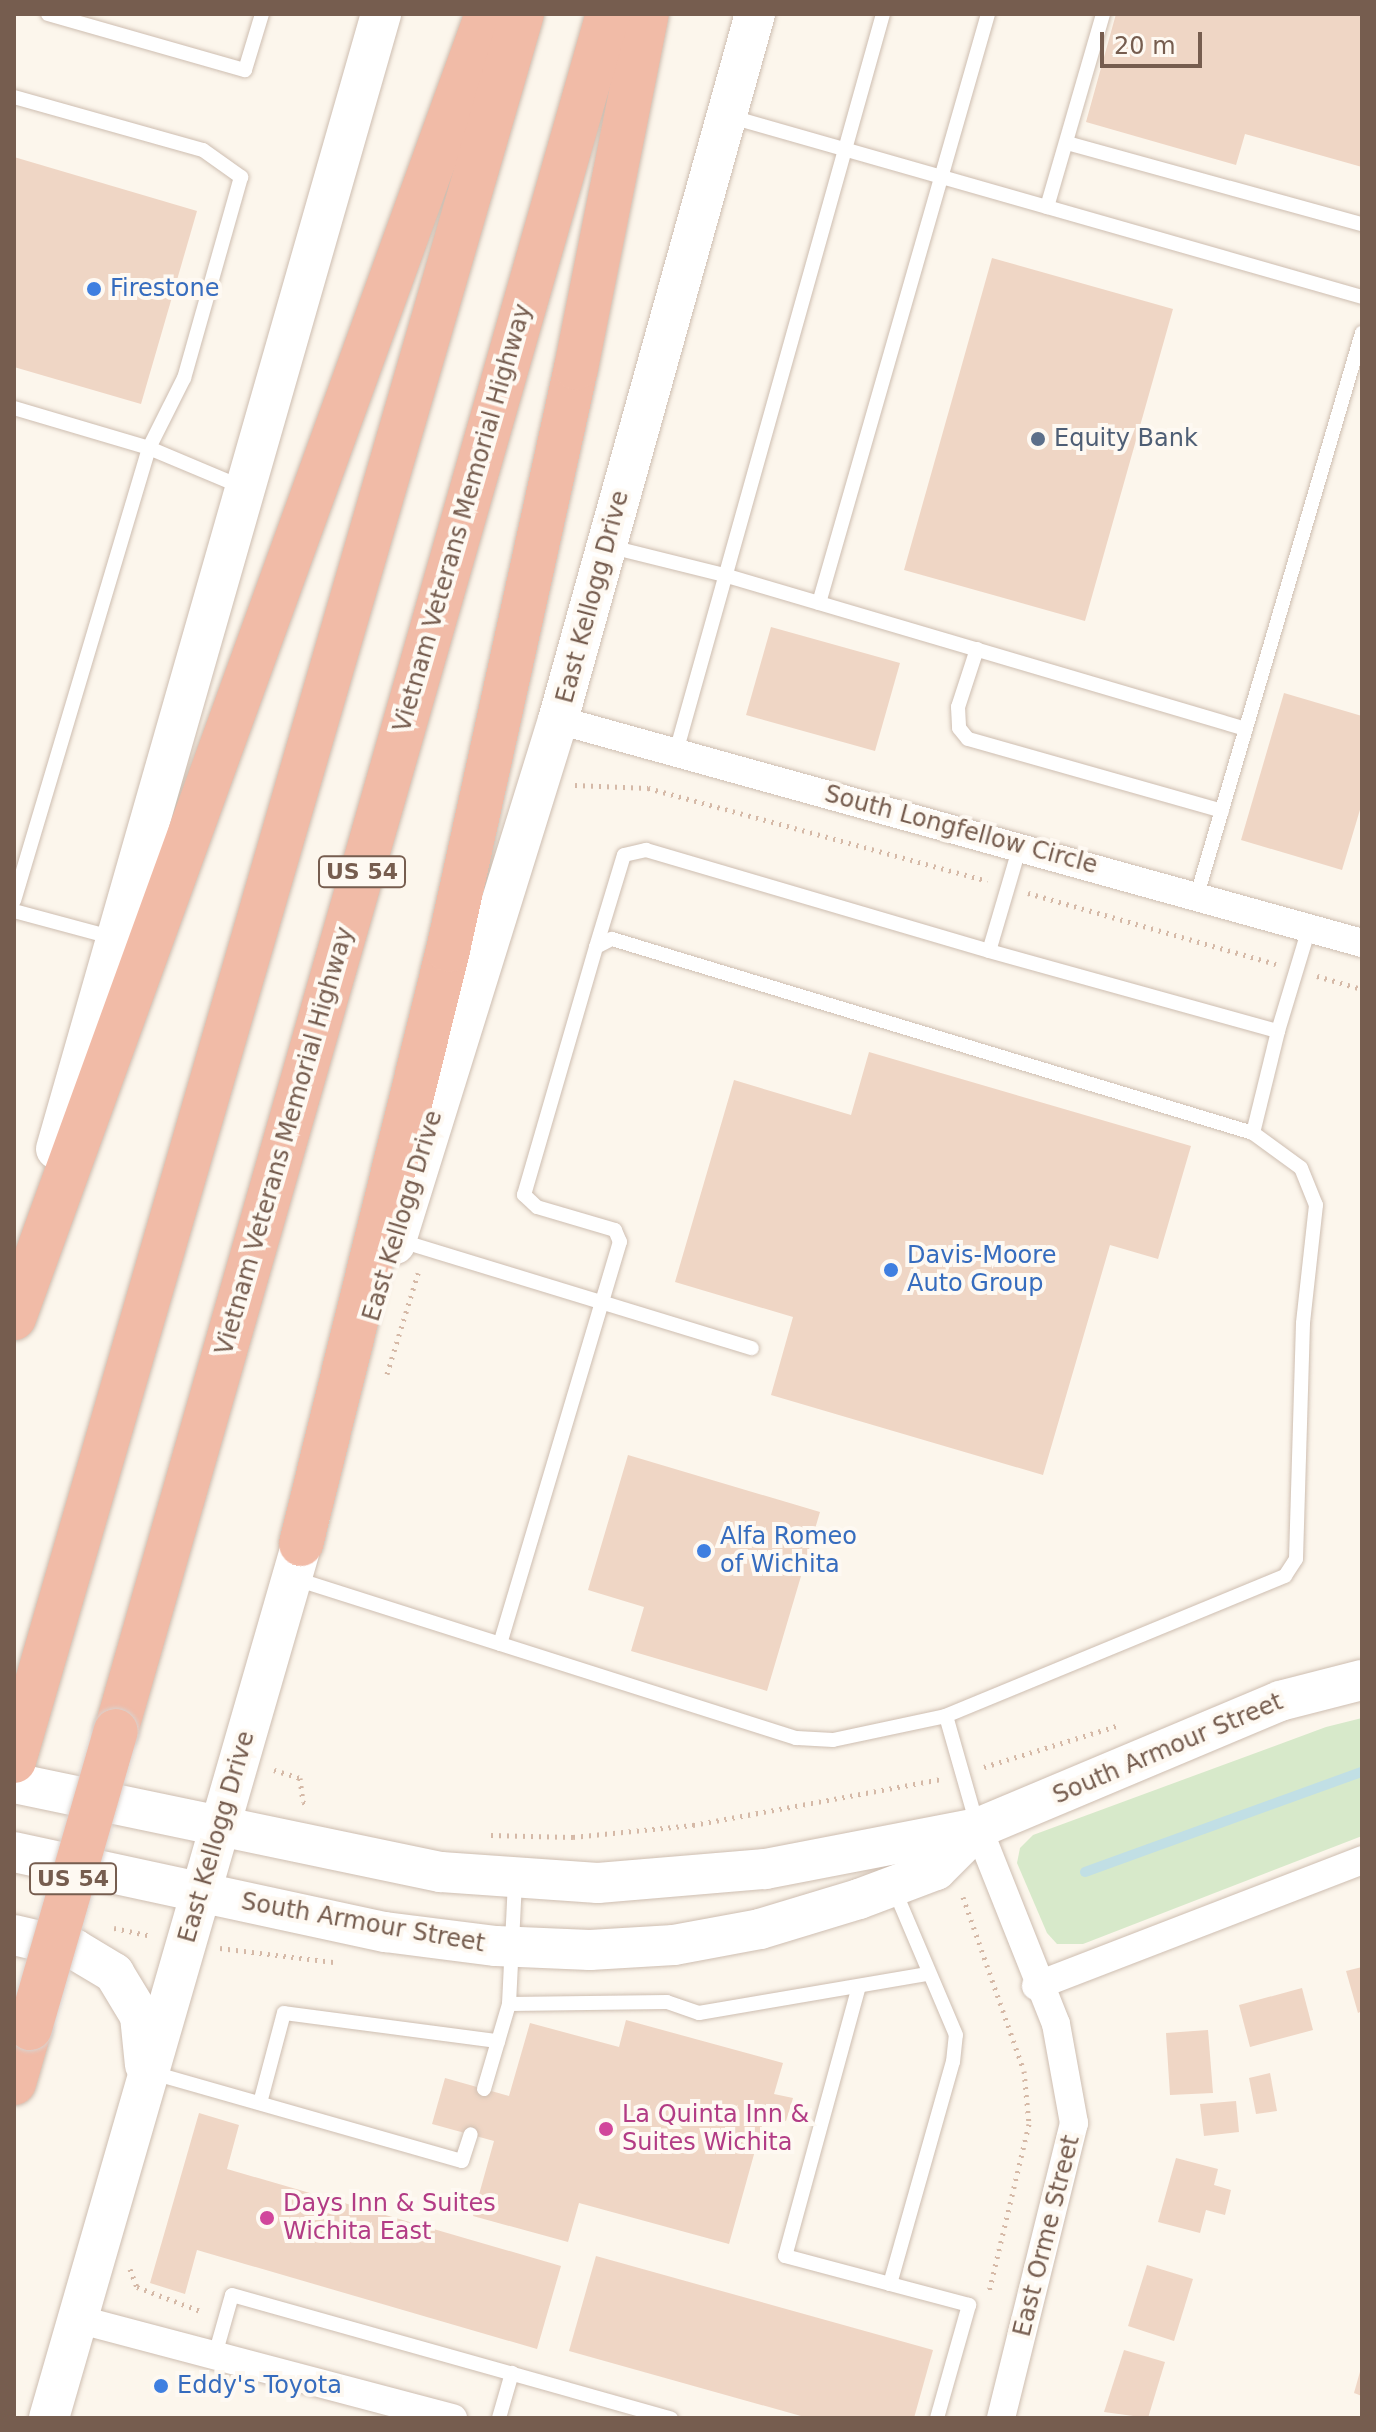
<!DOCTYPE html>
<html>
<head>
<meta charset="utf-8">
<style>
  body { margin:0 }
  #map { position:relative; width:1376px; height:2432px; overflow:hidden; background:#fcf6ec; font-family:"DejaVu Sans",sans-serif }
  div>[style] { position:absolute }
  .green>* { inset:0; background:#d7e9ca }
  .stream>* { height:10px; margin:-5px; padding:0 5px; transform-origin:5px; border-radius:5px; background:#c1dfe5 }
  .building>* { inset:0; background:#efd6c5 }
  .path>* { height:5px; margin-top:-2.5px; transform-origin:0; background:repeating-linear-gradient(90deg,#d5b9a7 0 2px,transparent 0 8px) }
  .roads { filter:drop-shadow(0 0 2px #cebeb1) drop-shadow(0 0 2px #cebeb1) }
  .lane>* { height:14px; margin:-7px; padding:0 7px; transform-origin:7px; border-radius:7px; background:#fff }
  .street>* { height:28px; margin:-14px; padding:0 14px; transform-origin:14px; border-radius:14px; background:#fff }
  .secondary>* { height:40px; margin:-20px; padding:0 20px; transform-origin:20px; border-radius:20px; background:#fff }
  .highway>* { height:44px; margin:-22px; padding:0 22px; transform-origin:22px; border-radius:22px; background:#f1bba7 }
  .bridges { filter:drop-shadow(0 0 2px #d9d2ce) drop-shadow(0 0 2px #d9d2ce) }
  .highway-bridge>* { height:44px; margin:-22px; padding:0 22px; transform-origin:22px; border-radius:22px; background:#f1bba7 }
  .dots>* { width:22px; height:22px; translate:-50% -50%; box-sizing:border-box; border:4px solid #fef9f2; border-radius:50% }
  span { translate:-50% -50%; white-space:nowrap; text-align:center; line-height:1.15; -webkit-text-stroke:8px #fef9f2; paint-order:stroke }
  .shield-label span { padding:2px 6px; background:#fef9f2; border:2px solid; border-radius:6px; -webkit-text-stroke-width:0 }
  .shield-label { font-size:22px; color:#765d4f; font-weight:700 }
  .shop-label { font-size:24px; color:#366cbe }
  .left { translate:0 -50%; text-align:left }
  .service-label { font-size:24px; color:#4e5e75 }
  .street-label { font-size:24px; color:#765d4f }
  .hotel-label { font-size:24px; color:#b23c85 }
  .frame { position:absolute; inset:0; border:16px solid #765d4f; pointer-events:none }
  .scale { position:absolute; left:1100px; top:32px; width:102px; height:36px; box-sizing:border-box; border:4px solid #765d4f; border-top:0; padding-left:10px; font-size:24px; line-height:28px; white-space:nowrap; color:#765d4f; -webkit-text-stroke:6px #fef9f2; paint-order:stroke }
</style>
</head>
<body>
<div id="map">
  <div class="green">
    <div style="clip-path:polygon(1362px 1718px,1362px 1836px,1083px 1944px,1057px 1944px,1047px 1933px,1017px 1863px,1020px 1848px,1033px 1835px,1326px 1727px)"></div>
  </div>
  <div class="stream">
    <div style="left:1085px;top:1872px;width:294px;rotate:-19.9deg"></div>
  </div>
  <div class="building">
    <div style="clip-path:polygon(1116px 14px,1362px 14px,1362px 167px,1245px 134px,1236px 165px,1086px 122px)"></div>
    <div style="clip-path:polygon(14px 157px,197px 211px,141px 404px,14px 367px)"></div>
    <div style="clip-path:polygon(992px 258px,1173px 309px,1085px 621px,904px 570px)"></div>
    <div style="clip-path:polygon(771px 627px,900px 663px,875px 751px,746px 715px)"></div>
    <div style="clip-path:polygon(1284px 693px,1362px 716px,1362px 803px,1342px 870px,1241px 840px)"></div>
    <div style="clip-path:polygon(869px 1052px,1191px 1146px,1158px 1259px,1110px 1245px,1043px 1475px,771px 1395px,793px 1317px,675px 1282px,734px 1080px,851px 1115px)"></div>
    <div style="clip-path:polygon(628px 1455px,820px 1512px,767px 1691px,631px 1651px,644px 1607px,588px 1590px)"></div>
    <div style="clip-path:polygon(1362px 1967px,1362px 2011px,1358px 2013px,1346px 1971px)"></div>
    <div style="clip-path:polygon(1302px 1988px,1313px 2030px,1250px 2047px,1239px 2005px)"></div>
    <div style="clip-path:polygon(626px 2020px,783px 2063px,774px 2094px,793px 2098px,786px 2121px,765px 2115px,729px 2244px,579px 2203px,568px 2242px,473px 2216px,494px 2141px,432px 2124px,445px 2078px,509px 2096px,530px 2023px,619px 2047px)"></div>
    <div style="clip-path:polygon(1208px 2030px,1213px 2093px,1170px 2095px,1166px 2033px)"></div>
    <div style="clip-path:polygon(1270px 2073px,1277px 2111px,1256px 2114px,1249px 2078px)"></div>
    <div style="clip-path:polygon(1236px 2101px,1239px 2132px,1204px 2136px,1200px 2104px)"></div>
    <div style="clip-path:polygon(199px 2113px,239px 2125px,227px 2169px,561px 2266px,537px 2349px,197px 2250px,185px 2294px,150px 2283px)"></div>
    <div style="clip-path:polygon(1176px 2158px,1218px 2169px,1214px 2185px,1231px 2190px,1225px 2215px,1206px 2210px,1200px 2233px,1158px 2222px)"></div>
    <div style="clip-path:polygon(596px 2256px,933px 2350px,914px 2418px,808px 2418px,569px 2351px)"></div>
    <div style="clip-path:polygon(1147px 2265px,1193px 2279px,1174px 2341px,1128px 2326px)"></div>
    <div style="clip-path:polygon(1124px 2350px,1165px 2362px,1148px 2418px,1104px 2412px)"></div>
    <div style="clip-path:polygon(1361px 2368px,1362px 2369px,1362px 2396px,1354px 2393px)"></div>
  </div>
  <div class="path">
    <div style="left:575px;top:785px;width:73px;rotate:2.4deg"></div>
    <div style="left:648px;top:788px;width:352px;rotate:15.3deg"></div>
    <div style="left:1028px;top:893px;width:258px;rotate:16deg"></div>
    <div style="left:1317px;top:976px;width:47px;rotate:16.1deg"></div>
    <div style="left:387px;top:1374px;width:106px;rotate:-72.9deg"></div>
    <div style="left:984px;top:1767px;width:142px;rotate:-17.2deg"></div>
    <div style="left:274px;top:1770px;width:27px;rotate:17deg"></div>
    <div style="left:300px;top:1778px;width:24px;rotate:83deg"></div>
    <div style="left:303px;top:1802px;width:7px;rotate:34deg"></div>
    <div style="left:491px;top:1835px;width:82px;rotate:1.4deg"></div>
    <div style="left:573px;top:1837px;width:121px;rotate:-5.7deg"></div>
    <div style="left:693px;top:1825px;width:251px;rotate:-10.5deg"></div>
    <div style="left:963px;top:1897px;width:184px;rotate:70.7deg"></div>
    <div style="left:1024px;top:2071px;width:53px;rotate:84.6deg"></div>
    <div style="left:1029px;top:2124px;width:173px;rotate:103.4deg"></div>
    <div style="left:114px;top:1928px;width:38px;rotate:12deg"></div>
    <div style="left:220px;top:1948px;width:114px;rotate:7.1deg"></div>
    <div style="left:130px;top:2269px;width:19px;rotate:69deg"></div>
    <div style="left:137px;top:2287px;width:71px;rotate:20.7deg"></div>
  </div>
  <div class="roads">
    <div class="lane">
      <div style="left:48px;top:14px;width:205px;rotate:15.9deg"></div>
      <div style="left:245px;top:70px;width:59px;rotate:-73.1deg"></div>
      <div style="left:14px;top:97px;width:196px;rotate:15.7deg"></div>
      <div style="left:203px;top:150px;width:47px;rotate:35.4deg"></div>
      <div style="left:241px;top:177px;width:209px;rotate:105.8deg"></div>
      <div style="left:184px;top:378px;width:78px;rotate:116.6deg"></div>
      <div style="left:149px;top:448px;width:472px;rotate:106.6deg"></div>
      <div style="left:728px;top:116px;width:659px;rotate:15.93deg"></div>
      <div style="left:1067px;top:143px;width:306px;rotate:15.4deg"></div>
      <div style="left:1047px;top:207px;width:201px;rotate:-73.8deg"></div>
      <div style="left:14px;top:408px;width:141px;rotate:16.5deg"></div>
      <div style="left:149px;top:448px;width:103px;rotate:22.8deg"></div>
      <div style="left:607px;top:546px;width:121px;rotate:13.9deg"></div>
      <div style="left:724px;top:575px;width:544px;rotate:16.44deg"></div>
      <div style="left:819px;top:603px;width:613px;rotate:-73.99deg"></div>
      <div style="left:977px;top:649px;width:61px;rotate:108.1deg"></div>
      <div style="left:958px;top:707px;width:21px;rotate:87deg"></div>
      <div style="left:959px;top:728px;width:14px;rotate:51deg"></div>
      <div style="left:968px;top:739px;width:264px;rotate:15.8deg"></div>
      <div style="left:676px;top:752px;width:766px;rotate:-74.33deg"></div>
      <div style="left:1020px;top:846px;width:109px;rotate:106.4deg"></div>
      <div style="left:989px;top:951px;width:300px;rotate:15.5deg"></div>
      <div style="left:1278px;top:1031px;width:108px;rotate:-73.2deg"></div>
      <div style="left:1197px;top:895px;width:586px;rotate:-73.64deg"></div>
      <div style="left:14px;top:911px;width:104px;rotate:15.1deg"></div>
      <div style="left:596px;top:947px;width:96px;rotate:-73.1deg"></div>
      <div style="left:624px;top:855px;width:23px;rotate:-13deg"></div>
      <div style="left:646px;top:850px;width:358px;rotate:16.4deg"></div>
      <div style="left:1253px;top:1133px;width:105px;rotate:-76.2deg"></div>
      <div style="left:398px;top:1240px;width:370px;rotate:17deg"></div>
      <div style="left:296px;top:1579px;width:525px;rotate:17.64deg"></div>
      <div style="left:796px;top:1738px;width:37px;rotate:3deg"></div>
      <div style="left:833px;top:1740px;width:116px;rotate:-12deg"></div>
      <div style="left:946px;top:1716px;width:113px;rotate:74.1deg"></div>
      <div style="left:500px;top:1644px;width:420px;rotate:-73.4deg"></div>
      <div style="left:620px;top:1242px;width:13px;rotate:-113deg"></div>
      <div style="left:615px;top:1230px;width:81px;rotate:-163.6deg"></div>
      <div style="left:537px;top:1207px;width:18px;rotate:-137deg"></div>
      <div style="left:524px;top:1195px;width:258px;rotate:-73.8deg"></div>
      <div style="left:596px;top:947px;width:18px;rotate:-27deg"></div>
      <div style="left:612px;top:939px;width:670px;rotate:16.84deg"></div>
      <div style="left:1253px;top:1133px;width:59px;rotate:36.1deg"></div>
      <div style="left:1301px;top:1168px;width:40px;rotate:68deg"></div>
      <div style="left:1316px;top:1205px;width:119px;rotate:96.3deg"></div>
      <div style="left:1303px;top:1323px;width:236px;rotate:91.7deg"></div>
      <div style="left:1296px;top:1559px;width:20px;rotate:123deg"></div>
      <div style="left:1285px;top:1576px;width:367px;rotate:157.6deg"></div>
      <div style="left:859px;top:1986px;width:280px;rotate:105.3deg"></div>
      <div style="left:785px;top:2256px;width:109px;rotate:14.9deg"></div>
      <div style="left:890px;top:2284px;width:231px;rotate:-74.2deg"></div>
      <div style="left:953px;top:2062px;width:27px;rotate:-84deg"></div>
      <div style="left:956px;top:2035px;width:159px;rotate:-113deg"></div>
      <div style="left:509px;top:2004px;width:158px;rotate:-0.7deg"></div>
      <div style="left:667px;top:2002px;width:34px;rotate:19deg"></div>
      <div style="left:699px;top:2013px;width:232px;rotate:-9.7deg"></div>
      <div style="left:153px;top:2073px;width:321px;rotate:15.9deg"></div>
      <div style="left:462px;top:2161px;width:28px;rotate:-72deg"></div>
      <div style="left:484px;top:2089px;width:89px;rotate:-73.6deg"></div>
      <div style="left:509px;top:2004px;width:123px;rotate:-87.2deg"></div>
      <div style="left:260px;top:2103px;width:93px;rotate:-75.1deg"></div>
      <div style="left:284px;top:2013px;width:216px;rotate:7.5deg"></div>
      <div style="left:890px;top:2284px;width:82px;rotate:14.9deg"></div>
      <div style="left:969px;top:2305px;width:117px;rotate:105.8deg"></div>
      <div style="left:215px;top:2355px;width:62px;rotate:-74.2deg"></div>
      <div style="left:232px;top:2295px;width:456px;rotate:15.7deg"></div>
      <div style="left:499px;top:2418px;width:47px;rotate:-73.9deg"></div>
    </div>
    <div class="street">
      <div style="left:558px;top:720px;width:834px;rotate:15.5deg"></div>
      <div style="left:978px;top:1828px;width:211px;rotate:68.3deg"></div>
      <div style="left:1056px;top:2024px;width:101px;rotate:79.7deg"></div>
      <div style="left:1074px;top:2123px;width:304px;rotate:103.9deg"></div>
      <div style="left:1036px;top:1986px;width:350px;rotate:-21.1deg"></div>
      <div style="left:77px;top:2319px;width:389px;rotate:14.8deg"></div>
    </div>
    <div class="secondary">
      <div style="left:56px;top:1149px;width:1181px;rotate:-74.02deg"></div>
      <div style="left:395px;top:1244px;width:549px;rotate:-72.72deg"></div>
      <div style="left:558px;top:720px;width:733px;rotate:-74.41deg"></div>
      <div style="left:14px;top:1783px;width:436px;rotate:11.8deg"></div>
      <div style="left:441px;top:1872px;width:157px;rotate:4deg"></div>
      <div style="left:598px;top:1883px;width:168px;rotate:-4.8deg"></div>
      <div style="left:765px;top:1869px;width:217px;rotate:-10.9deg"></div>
      <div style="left:978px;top:1828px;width:328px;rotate:-22.8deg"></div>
      <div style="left:1280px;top:1701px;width:85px;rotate:-14.4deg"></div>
      <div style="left:14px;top:1852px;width:380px;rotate:12.2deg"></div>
      <div style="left:385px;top:1932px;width:112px;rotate:7.2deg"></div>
      <div style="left:496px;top:1946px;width:94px;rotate:2.4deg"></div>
      <div style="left:590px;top:1950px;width:84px;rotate:-3.4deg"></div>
      <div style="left:674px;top:1945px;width:87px;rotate:-10.5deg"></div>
      <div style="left:760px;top:1929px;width:103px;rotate:-16.9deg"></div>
      <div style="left:859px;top:1899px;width:82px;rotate:-20.6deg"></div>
      <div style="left:936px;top:1870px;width:59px;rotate:-45deg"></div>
      <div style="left:14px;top:1935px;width:62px;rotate:13.1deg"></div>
      <div style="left:74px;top:1949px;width:47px;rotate:31deg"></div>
      <div style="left:114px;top:1973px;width:50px;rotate:58.8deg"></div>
      <div style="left:140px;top:2016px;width:49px;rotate:84.2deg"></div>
      <div style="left:49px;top:2418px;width:940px;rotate:-73.88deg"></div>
    </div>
    <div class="highway">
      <div style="left:14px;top:1318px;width:1387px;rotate:-70.06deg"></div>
      <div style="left:301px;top:1544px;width:612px;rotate:-76.1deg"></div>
      <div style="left:448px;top:950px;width:596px;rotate:-77.6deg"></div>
      <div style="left:576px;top:368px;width:361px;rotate:-78.7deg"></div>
      <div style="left:116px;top:1731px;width:1786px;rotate:-74.01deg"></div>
      <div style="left:14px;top:1761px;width:1819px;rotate:-73.79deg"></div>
      <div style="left:14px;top:2083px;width:57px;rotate:-73.8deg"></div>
    </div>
  </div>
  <div class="bridges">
    <div class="highway-bridge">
      <div style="left:30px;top:2028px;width:309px;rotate:-73.9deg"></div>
    </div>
  </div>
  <div class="dots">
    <div style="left:94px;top:289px;background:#3f7fe0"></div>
    <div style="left:1038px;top:439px;background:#5c6f8a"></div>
    <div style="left:891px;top:1270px;background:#3f7fe0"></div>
    <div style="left:704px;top:1551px;background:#3f7fe0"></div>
    <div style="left:606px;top:2129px;background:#d1479c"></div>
    <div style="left:267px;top:2218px;background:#d1479c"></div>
    <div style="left:161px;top:2386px;background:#3f7fe0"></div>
  </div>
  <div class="shield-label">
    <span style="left:362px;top:872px">US 54</span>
    <span style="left:73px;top:1879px">US 54</span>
  </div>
  <div class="shop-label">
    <span class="left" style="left:110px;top:289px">Firestone</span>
    <span class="left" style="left:907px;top:1270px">Davis-Moore<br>Auto Group</span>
    <span class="left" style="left:720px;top:1551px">Alfa Romeo<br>of Wichita</span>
    <span class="left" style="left:177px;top:2386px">Eddy's Toyota</span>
  </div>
  <div class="service-label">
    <span class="left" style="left:1054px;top:439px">Equity Bank</span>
  </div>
  <div class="street-label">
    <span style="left:463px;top:518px;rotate:-74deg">Vietnam Veterans Memorial Highway</span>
    <span style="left:593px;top:597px;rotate:-75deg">East Kellogg Drive</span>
    <span style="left:961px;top:830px;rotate:15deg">South Longfellow Circle</span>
    <span style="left:285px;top:1141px;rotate:-74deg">Vietnam Veterans Memorial Highway</span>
    <span style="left:403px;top:1216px;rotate:-73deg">East Kellogg Drive</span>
    <span style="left:1168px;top:1749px;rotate:-23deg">South Armour Street</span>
    <span style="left:217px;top:1837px;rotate:-74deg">East Kellogg Drive</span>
    <span style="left:363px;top:1923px;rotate:10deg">South Armour Street</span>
    <span style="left:1047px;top:2236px;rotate:-76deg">East Orme Street</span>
  </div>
  <div class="hotel-label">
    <span class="left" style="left:622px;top:2129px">La Quinta Inn &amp;<br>Suites Wichita</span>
    <span class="left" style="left:283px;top:2218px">Days Inn &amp; Suites<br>Wichita East</span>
  </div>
  <div class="frame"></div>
  <div class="scale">20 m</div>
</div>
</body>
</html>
